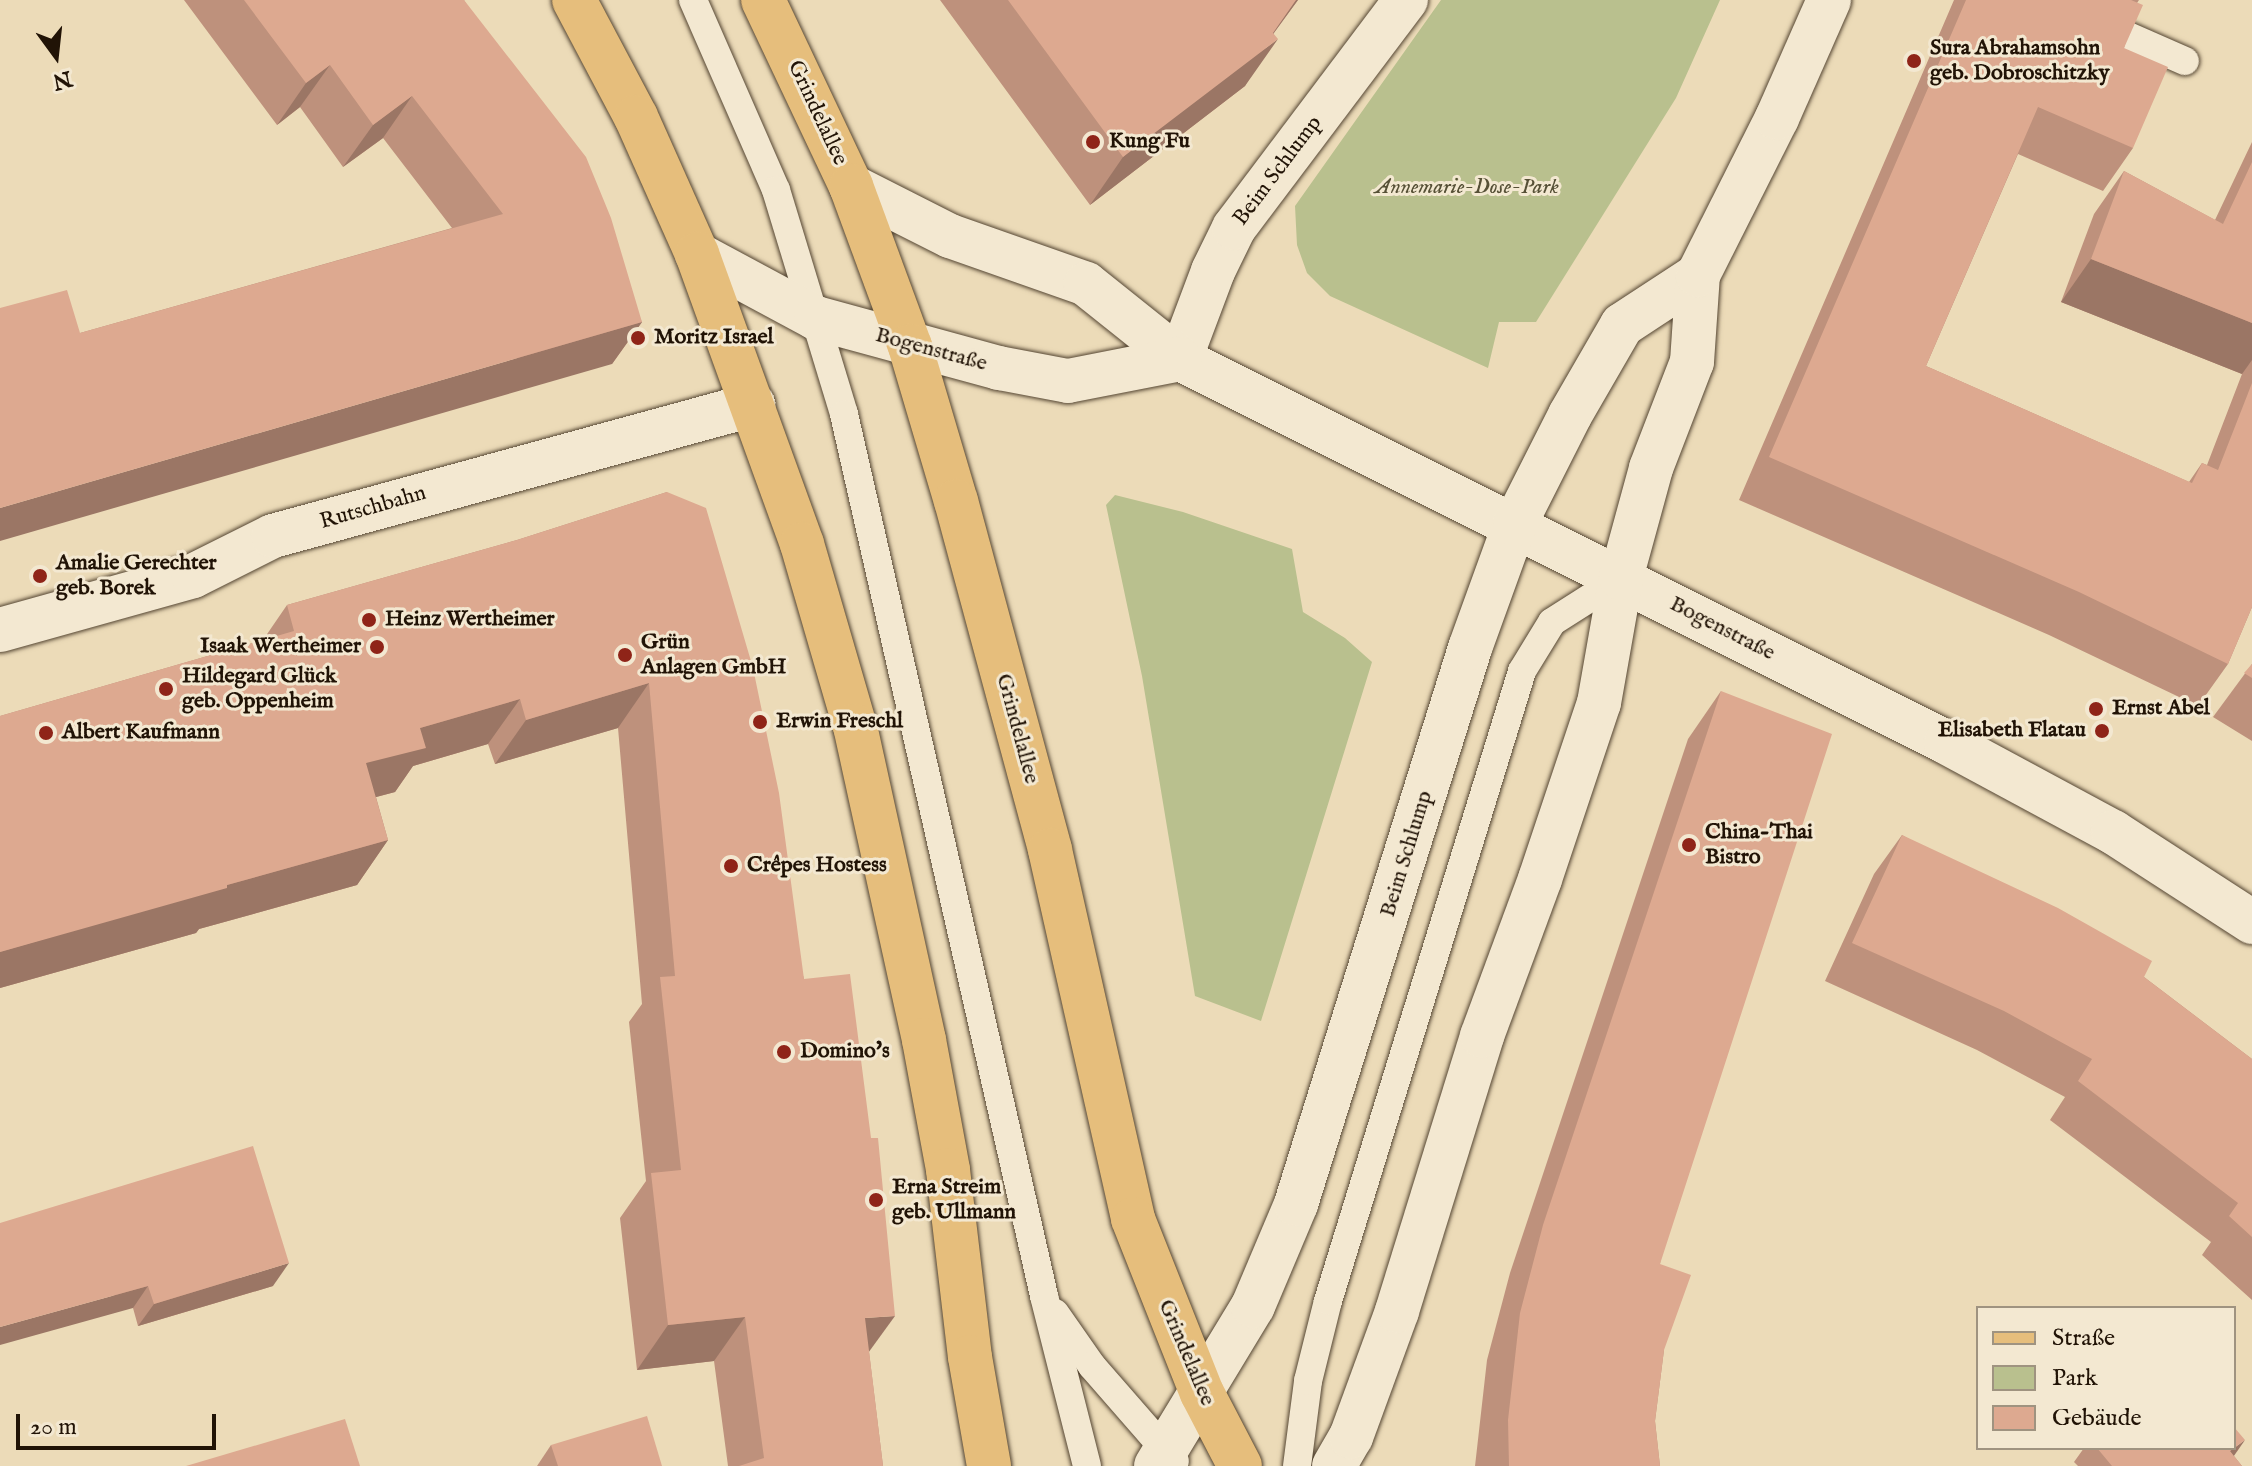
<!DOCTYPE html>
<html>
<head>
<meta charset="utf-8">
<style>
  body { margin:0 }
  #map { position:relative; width:2252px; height:1466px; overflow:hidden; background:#ecdbb8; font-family:"IM FELL English",serif }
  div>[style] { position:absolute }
  .green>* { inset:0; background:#b9c08e }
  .roads { filter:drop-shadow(0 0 2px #544532) drop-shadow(0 0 2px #544532) }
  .lane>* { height:28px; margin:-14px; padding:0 14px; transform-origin:14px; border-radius:14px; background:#f3e8d1 }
  .street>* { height:44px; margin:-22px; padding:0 22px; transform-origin:22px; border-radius:22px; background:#f3e8d1 }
  .secondary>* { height:44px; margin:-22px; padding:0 22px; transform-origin:22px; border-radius:22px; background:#f3e8d1 }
  .primary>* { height:44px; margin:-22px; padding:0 22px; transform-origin:22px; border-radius:22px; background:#e6be7c }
  .wall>* { inset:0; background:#be917c }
  .shaded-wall>* { inset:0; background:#9b7665 }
  .building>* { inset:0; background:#dda990 }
  .dots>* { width:22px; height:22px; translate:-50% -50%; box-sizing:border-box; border:4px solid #f3e8d1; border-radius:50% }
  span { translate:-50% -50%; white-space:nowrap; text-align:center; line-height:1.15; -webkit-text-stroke:6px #f3e8d1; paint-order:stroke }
  .poi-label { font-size:22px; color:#211306; font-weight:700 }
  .left { translate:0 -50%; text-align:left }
  .right { translate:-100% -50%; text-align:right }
  .street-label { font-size:22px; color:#211306 }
  .park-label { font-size:22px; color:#565036; font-style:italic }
  .legend { position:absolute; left:1976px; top:1306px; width:260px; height:144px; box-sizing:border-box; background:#f3e8d1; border:2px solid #9f9380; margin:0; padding:10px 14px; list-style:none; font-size:24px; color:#211306 }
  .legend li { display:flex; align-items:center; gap:16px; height:40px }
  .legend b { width:40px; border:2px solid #9f9380 }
  .north { position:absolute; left:16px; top:16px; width:80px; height:80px; -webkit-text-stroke:6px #f3e8d1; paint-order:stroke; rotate:165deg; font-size:22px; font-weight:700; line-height:32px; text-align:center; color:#211306 }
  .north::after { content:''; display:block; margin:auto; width:28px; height:36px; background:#211306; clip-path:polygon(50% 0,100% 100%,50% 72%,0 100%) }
  .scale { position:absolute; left:16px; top:1414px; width:200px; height:36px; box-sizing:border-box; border:4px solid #211306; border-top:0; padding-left:10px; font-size:24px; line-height:28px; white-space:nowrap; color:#211306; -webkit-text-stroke:6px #f3e8d1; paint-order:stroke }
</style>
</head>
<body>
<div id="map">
  <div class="green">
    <div style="clip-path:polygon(1441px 0,1720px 0,1676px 98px,1536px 322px,1499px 322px,1488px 368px,1330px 296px,1307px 273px,1297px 245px,1295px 206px)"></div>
    <div style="clip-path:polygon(1115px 495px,1183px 512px,1292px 549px,1303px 612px,1345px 638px,1372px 662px,1261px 1021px,1195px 996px,1142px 676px,1106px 505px)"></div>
  </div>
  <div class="roads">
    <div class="lane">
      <div style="left:693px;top:0;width:207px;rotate:66.4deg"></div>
      <div style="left:776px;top:190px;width:234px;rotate:73.1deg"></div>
      <div style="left:844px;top:414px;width:904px;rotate:77.22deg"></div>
      <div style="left:1044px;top:1296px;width:175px;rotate:75.8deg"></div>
      <div style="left:2096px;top:22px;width:97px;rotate:23.7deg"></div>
      <div style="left:1055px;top:1313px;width:65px;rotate:55.1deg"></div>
      <div style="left:1092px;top:1366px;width:126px;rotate:48.9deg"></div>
      <div style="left:1297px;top:1466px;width:86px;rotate:-82.6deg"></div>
      <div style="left:1308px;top:1381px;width:82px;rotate:-76deg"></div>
      <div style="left:1328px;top:1301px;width:659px;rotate:-72.88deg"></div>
      <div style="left:1522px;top:671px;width:57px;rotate:-58.5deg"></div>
      <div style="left:1552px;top:622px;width:82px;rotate:-32.5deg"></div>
    </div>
    <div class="street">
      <div style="left:1180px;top:359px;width:94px;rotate:-69.4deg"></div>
      <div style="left:1213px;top:271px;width:48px;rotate:-64deg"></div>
      <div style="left:1234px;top:228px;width:286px;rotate:-53deg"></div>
      <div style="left:0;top:630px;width:200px;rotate:-15.6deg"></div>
      <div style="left:193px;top:576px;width:89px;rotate:-26.6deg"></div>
      <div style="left:273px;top:536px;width:498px;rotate:-15.3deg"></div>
    </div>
    <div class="secondary">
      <div style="left:851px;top:186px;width:111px;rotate:26.8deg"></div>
      <div style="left:950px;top:236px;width:144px;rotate:19.4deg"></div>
      <div style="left:1086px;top:284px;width:120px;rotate:38.6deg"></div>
      <div style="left:1180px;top:359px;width:856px;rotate:26.57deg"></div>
      <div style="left:1946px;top:742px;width:190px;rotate:28.3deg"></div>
      <div style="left:2113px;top:832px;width:166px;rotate:32.9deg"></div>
      <div style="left:697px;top:254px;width:135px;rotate:28.3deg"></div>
      <div style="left:816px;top:318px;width:190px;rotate:15.3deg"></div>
      <div style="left:999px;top:368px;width:70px;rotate:10.7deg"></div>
      <div style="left:1068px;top:381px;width:114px;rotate:-11.1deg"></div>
      <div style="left:1156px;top:1466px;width:187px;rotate:-58.8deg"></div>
      <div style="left:1253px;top:1306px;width:111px;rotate:-67.1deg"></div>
      <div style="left:1296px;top:1204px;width:583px;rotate:-72.62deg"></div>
      <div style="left:1470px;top:648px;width:132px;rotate:-70.1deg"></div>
      <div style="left:1515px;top:524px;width:122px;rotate:-63.2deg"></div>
      <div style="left:1570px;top:415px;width:104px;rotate:-60deg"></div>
      <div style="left:1622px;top:325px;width:91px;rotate:-33.3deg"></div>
      <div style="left:1334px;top:1466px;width:34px;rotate:-60deg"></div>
      <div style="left:1351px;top:1437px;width:134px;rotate:-69.9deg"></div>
      <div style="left:1397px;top:1311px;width:288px;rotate:-72.8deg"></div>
      <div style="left:1482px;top:1036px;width:167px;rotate:-69.7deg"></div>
      <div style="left:1540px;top:879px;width:186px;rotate:-71.5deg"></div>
      <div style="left:1599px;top:703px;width:127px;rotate:-80deg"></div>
      <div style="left:1621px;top:578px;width:114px;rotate:-74.7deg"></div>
      <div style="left:1651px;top:468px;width:114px;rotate:-68.9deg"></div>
      <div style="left:1692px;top:362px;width:87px;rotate:-86.1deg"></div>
      <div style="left:1698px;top:275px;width:176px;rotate:-63.3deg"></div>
      <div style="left:1777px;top:118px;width:129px;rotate:-66.2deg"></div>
    </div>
    <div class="primary">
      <div style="left:574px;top:0;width:132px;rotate:62.1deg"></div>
      <div style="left:636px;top:117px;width:150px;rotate:66deg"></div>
      <div style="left:697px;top:254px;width:308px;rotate:70.1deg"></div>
      <div style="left:802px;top:544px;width:190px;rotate:73.8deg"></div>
      <div style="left:855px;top:726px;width:321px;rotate:77.6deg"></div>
      <div style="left:924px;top:1040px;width:132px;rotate:79.5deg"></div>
      <div style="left:948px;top:1170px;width:188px;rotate:83.3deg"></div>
      <div style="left:970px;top:1357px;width:111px;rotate:80.1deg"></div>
      <div style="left:763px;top:0;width:206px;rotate:64.7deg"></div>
      <div style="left:851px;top:186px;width:171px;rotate:69.8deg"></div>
      <div style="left:910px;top:346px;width:162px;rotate:73.5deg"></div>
      <div style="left:956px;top:501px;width:361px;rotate:74.9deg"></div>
      <div style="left:1050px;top:850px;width:378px;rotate:77.3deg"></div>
      <div style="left:1133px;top:1219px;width:187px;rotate:68.4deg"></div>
      <div style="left:1202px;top:1393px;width:82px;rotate:62.5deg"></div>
    </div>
  </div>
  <div class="wall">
    <div style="clip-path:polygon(184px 0,464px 0,642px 322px,612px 364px,80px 333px,452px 228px,383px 138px,343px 167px,300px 107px,277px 125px)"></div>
    <div style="clip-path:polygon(940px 0,1298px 0,1274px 33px,1245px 86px,1090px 205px)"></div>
    <div style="clip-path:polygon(1954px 0,2139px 0,2137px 3px,2124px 48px,2133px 148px,2103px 191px,2018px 154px,1926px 366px,2189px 482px,2202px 463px,2207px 465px,2242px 374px,2061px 302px,2094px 214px,2124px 171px,2215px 220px,2252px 142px,2252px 607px,2228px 664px,2198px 706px,2049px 635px,1739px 500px)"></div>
    <div style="clip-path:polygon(667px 492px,804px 979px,869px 1352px,883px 1466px,728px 1466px,714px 1361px,637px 1370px,620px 1218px,646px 1181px,629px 1022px,642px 1004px,618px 728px,495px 764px,488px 744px,413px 766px,395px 792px,376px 797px,388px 840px,357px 885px,199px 929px,196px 933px,0 988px,0 716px,263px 640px,287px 605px,517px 540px)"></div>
    <div style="clip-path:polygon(2252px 664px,2252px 741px,2213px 717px)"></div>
    <div style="clip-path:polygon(1721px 691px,1660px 1264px,1664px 1350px,1655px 1421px,1660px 1466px,1475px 1466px,1487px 1360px,1510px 1273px,1688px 739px)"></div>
    <div style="clip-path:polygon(1902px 835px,2144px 977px,2252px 1059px,2252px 1300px,2202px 1255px,2211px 1242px,2050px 1120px,2065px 1097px,1977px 1050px,1825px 981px,1874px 874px)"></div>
    <div style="clip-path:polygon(0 1223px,273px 1286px,138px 1326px,133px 1308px)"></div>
    <div style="clip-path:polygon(551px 1445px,662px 1466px,537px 1466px)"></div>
    <div style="clip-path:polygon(2084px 1448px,2234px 1448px,2234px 1456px,2242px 1466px,2078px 1466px,2074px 1462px)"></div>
  </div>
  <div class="shaded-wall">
    <div style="clip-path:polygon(1296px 0,1298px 0,1259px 53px,1278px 39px,1245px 86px,1090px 205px,1123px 157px)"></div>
    <div style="clip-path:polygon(330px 65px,300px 107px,277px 125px,306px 83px)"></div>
    <div style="clip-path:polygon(412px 96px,383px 138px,343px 167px,373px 125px)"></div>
    <div style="clip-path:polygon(2091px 259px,2252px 323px,2252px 360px,2242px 374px,2061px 302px)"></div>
    <div style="clip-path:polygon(642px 322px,612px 364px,0 541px,0 508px)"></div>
    <div style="clip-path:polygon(649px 683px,618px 728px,495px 764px,526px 720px)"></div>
    <div style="clip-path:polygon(520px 699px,488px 744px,413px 766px,395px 792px,335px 808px,366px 763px,420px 728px)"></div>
    <div style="clip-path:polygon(388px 840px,357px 885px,199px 929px,196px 933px,0 988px,0 952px,227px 885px)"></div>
    <div style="clip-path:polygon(289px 1263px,273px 1286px,138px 1326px,154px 1304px)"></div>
    <div style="clip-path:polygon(148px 1286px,133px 1308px,0 1345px,0 1327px)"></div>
    <div style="clip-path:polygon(895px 1316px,863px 1360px,865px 1318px)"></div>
    <div style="clip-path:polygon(745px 1317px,714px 1361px,637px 1370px,668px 1325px)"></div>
    <div style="clip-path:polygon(2245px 1440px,2229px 1463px,2230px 1451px)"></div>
  </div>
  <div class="building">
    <div style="clip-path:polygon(244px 0,464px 0,586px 157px,611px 218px,642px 322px,0 508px,0 308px,67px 290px,80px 333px,503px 214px,412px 96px,373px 125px,330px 65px,306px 83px)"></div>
    <div style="clip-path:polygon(1008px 0,1296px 0,1273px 33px,1278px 39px,1123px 157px)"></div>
    <div style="clip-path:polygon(1966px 0,2131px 0,2143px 5px,2124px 48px,2168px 67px,2133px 148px,2038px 107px,1926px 366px,2192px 483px,2202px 463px,2218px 470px,2252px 383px,2252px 607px,2228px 664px,2079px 592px,1769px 457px)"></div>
    <div style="clip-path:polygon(2252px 162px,2252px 323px,2091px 259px,2124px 171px,2223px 224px)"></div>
    <div style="clip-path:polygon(667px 492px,706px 508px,753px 668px,779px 793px,804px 979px,850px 974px,871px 1138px,878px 1138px,895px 1316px,865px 1318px,883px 1466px,739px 1466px,764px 1458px,745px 1317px,668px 1325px,651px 1173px,681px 1170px,660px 977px,675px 976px,649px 683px,526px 720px,520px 699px,420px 728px,426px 748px,366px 763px,388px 840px,227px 885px,227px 888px,0 952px,0 716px,294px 631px,287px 605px,517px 540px)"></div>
    <div style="clip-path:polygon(2252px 664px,2252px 678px,2244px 673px)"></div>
    <div style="clip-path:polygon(1721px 691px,1832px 734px,1660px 1264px,1691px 1275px,1664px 1350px,1655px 1421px,1660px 1466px,1509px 1466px,1508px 1420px,1520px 1313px,1543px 1225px)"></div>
    <div style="clip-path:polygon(1902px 835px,2058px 908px,2152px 961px,2144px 977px,2252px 1059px,2252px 1237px,2229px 1216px,2238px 1203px,2078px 1081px,2092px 1059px,2004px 1011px,1852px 943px)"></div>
    <div style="clip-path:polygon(253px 1146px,289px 1263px,154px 1304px,148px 1286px,0 1327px,0 1223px)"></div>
    <div style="clip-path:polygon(647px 1416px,662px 1466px,558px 1466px,551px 1445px)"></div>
    <div style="clip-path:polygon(345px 1419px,360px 1466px,186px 1466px)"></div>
    <div style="clip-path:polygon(2234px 1427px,2245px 1440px,2230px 1451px,2242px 1466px,2112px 1466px,2097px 1448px,2234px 1448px)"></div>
  </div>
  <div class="dots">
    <div style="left:1914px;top:61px;background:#8f2418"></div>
    <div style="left:1093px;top:142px;background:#8f2418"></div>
    <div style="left:638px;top:338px;background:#8f2418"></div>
    <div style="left:40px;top:576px;background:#8f2418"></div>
    <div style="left:369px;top:620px;background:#8f2418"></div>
    <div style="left:377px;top:647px;background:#8f2418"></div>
    <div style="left:625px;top:655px;background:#8f2418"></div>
    <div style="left:166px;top:689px;background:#8f2418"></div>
    <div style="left:2096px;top:709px;background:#8f2418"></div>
    <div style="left:760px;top:722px;background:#8f2418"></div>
    <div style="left:2102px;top:731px;background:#8f2418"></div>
    <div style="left:46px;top:733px;background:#8f2418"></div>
    <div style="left:1689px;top:845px;background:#8f2418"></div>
    <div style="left:731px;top:866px;background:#8f2418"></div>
    <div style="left:784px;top:1052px;background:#8f2418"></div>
    <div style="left:876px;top:1200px;background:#8f2418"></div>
  </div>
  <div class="poi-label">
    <span class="left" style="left:1930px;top:61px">Sura Abrahamsohn<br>geb. Dobroschitzky</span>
    <span class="left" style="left:1109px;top:142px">Kung Fu</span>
    <span class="left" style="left:654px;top:338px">Moritz Israel</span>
    <span class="left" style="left:56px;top:576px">Amalie Gerechter<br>geb. Borek</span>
    <span class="left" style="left:385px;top:620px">Heinz Wertheimer</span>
    <span class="left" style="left:641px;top:655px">Grün<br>Anlagen GmbH</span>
    <span class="right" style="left:361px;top:647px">Isaak Wertheimer</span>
    <span class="left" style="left:182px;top:689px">Hildegard Glück<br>geb. Oppenheim</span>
    <span class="left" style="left:2112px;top:709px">Ernst Abel</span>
    <span class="left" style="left:776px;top:722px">Erwin Freschl</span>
    <span class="right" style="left:2086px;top:731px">Elisabeth Flatau</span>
    <span class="left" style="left:62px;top:733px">Albert Kaufmann</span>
    <span class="left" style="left:1705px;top:845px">China-Thai<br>Bistro</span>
    <span class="left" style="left:747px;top:866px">Crêpes Hostess</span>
    <span class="left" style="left:800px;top:1052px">Domino's</span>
    <span class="left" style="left:892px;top:1200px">Erna Streim<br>geb. Ullmann</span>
  </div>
  <div class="street-label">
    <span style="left:817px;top:113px;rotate:65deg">Grindelallee</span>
    <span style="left:1278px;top:171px;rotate:-53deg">Beim Schlump</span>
    <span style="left:931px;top:350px;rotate:15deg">Bogenstraße</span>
    <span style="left:373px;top:508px;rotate:-16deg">Rutschbahn</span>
    <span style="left:1722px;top:629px;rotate:27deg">Bogenstraße</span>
    <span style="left:1017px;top:729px;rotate:75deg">Grindelallee</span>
    <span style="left:1407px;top:854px;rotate:-73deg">Beim Schlump</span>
    <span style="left:1186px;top:1353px;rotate:67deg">Grindelallee</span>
  </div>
  <div class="park-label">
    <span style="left:1467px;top:188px">Annemarie-Dose-Park</span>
  </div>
  <ul class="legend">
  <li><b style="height:10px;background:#e6be7c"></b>Straße</li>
  <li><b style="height:22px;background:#b9c08e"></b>Park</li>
  <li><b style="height:22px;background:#dda990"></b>Gebäude</li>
  </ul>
  <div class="north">N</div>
  <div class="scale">20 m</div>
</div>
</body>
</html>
